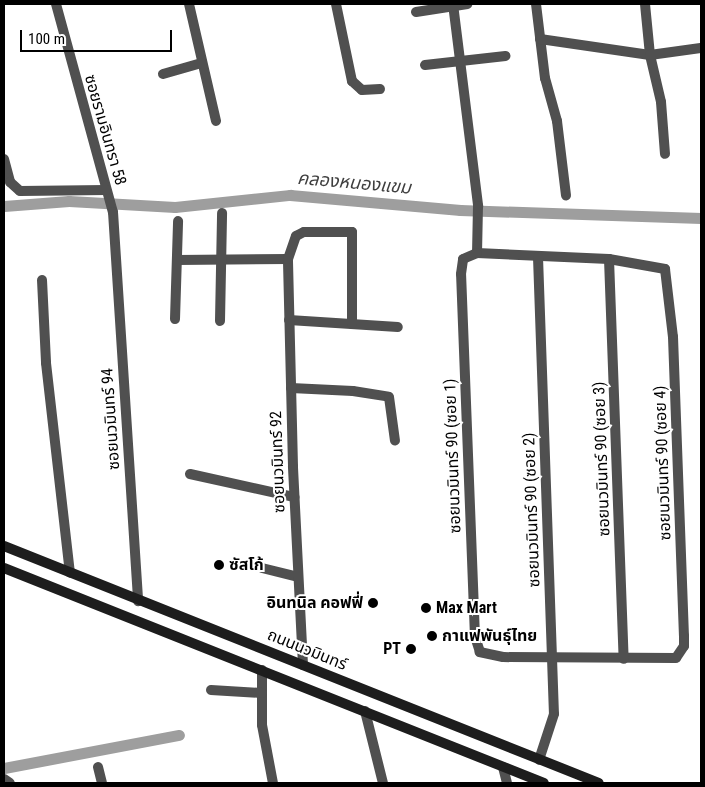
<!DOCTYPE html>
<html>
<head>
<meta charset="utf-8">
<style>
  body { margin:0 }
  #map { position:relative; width:705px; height:787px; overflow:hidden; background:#fff; font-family:"Roboto Condensed","Noto Sans Thai",sans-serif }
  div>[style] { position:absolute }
  .canal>* { height:11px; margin:-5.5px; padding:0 5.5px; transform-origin:5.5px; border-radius:5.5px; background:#9e9e9e }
  .street>* { height:10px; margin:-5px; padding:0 5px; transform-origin:5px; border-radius:5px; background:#505050 }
  .secondary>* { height:10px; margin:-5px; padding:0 5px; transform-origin:5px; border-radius:5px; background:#1d1d1d }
  .dots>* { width:14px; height:14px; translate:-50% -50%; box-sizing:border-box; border:2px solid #fff; border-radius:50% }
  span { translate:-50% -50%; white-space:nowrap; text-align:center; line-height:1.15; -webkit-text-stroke:4px #fff; paint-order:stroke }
  .street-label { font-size:16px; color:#000 }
  .poi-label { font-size:16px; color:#000; font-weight:700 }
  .left { translate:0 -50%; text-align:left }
  .right { translate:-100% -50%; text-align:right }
  .water-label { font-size:18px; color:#3f3f3f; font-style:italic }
  .frame { position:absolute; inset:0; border:5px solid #000; pointer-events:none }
  .scale { position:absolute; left:20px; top:30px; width:152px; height:22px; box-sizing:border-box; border:2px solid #000; border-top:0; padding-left:6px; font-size:15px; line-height:18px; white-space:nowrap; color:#000; -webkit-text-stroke:4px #fff; paint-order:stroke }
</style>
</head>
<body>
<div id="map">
  <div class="canal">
    <div style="left:4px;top:206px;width:65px;rotate:-4.4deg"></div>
    <div style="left:69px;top:201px;width:106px;rotate:3.2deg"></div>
    <div style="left:175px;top:207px;width:116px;rotate:-6deg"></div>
    <div style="left:290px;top:195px;width:171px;rotate:5deg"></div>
    <div style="left:460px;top:210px;width:241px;rotate:1.9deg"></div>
    <div style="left:4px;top:768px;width:178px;rotate:-10.7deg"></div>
  </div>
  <div class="street">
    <div style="left:56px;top:4px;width:216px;rotate:74.7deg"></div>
    <div style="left:113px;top:212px;width:390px;rotate:86.3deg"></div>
    <div style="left:189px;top:4px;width:120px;rotate:77deg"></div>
    <div style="left:336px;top:4px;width:79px;rotate:78.3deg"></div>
    <div style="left:352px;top:81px;width:13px;rotate:42deg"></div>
    <div style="left:362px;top:90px;width:18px;rotate:-3deg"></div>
    <div style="left:453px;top:4px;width:204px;rotate:82.9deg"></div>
    <div style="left:478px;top:206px;width:47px;rotate:91.2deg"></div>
    <div style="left:536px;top:4px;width:75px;rotate:83.1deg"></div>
    <div style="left:545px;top:78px;width:45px;rotate:74.4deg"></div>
    <div style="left:557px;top:121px;width:75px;rotate:83.1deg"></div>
    <div style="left:645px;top:4px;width:51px;rotate:84.4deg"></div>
    <div style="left:650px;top:55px;width:48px;rotate:76.8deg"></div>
    <div style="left:661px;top:102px;width:52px;rotate:85.6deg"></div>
    <div style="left:416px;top:12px;width:52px;rotate:-8.9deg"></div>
    <div style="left:540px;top:39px;width:111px;rotate:8.3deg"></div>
    <div style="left:650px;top:55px;width:51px;rotate:-7.8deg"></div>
    <div style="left:425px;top:65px;width:81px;rotate:-6.4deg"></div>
    <div style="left:163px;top:74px;width:40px;rotate:-16deg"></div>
    <div style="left:4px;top:159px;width:24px;rotate:75deg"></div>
    <div style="left:10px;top:182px;width:13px;rotate:42deg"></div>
    <div style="left:20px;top:191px;width:86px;rotate:-0.7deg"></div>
    <div style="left:477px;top:253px;width:132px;rotate:2.6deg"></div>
    <div style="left:609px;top:259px;width:57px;rotate:10.1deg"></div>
    <div style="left:665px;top:269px;width:68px;rotate:83.3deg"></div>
    <div style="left:673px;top:337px;width:299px;rotate:87.9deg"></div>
    <div style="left:684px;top:636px;width:10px;rotate:90deg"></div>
    <div style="left:684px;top:646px;width:14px;rotate:124deg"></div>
    <div style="left:676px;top:658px;width:173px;rotate:-179.7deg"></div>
    <div style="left:503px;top:657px;width:24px;rotate:-168deg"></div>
    <div style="left:480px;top:652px;width:16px;rotate:-108deg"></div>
    <div style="left:475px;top:637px;width:363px;rotate:-92.2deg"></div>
    <div style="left:461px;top:274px;width:15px;rotate:-82deg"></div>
    <div style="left:463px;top:259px;width:15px;rotate:-23deg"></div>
    <div style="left:538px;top:257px;width:457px;rotate:88deg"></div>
    <div style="left:554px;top:714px;width:48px;rotate:108.1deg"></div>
    <div style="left:609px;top:259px;width:400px;rotate:87.9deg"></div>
    <div style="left:177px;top:260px;width:111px;rotate:-0.5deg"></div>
    <div style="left:42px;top:280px;width:83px;rotate:87.2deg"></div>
    <div style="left:46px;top:363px;width:211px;rotate:83.5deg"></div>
    <div style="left:175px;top:319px;width:98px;rotate:-88.2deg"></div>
    <div style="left:289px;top:320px;width:109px;rotate:3.7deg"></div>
    <div style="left:220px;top:321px;width:108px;rotate:-88.9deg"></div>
    <div style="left:291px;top:388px;width:62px;rotate:2.8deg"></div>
    <div style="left:353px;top:391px;width:36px;rotate:9deg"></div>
    <div style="left:389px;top:397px;width:44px;rotate:82.2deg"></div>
    <div style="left:190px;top:474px;width:107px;rotate:12.5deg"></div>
    <div style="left:262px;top:568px;width:37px;rotate:14deg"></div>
    <div style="left:303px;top:665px;width:199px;rotate:-92.9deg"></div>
    <div style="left:293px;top:466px;width:207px;rotate:-91.4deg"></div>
    <div style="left:288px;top:259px;width:24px;rotate:-71deg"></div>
    <div style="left:296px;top:236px;width:9px;rotate:-27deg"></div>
    <div style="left:304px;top:232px;width:48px"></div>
    <div style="left:352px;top:232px;width:92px;rotate:90deg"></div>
    <div style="left:262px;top:670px;width:55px;rotate:90deg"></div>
    <div style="left:262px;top:725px;width:59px;rotate:79.3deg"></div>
    <div style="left:211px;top:690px;width:51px;rotate:3.4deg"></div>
    <div style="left:365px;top:711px;width:74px;rotate:76deg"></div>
    <div style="left:98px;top:767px;width:16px;rotate:76deg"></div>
    <div style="left:503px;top:767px;width:16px;rotate:76deg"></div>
    <div style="left:4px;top:779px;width:7px;rotate:34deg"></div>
  </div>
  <div class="secondary">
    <div style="left:4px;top:546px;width:640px;rotate:21.72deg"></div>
    <div style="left:4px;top:568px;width:581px;rotate:21.71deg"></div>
  </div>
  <div class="dots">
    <div style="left:219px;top:565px;background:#000"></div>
    <div style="left:373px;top:603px;background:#000"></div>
    <div style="left:426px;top:608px;background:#000"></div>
    <div style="left:432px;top:636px;background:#000"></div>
    <div style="left:411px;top:649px;background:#000"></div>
  </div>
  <div class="street-label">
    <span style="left:105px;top:130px;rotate:74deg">ซอยรามอินทรา 58</span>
    <span style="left:111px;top:419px;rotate:-94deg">ซอยนวมินทร์ 94</span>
    <span style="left:453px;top:456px;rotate:-92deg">ซอยนวมินทร์ 90 (ซอย 1)</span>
    <span style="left:602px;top:459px;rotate:-92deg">ซอยนวมินทร์ 90 (ซอย 3)</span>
    <span style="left:278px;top:462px;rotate:-92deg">ซอยนวมินทร์ 92</span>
    <span style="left:663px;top:463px;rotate:-92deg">ซอยนวมินทร์ 90 (ซอย 4)</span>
    <span style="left:532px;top:510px;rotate:-92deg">ซอยนวมินทร์ 90 (ซอย 2)</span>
    <span style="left:307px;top:650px;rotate:22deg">ถนนนวมินทร์</span>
  </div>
  <div class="poi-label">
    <span class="left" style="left:229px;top:565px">ซัสโก้</span>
    <span class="right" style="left:363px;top:603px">อินทนิล คอฟฟี่</span>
    <span class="left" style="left:436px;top:608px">Max Mart</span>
    <span class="left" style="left:442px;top:636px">กาแฟพันธุ์ไทย</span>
    <span class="right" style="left:401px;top:649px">PT</span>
  </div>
  <div class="water-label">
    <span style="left:354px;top:183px;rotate:5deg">คลองหนองแขม</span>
  </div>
  <div class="frame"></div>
  <div class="scale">100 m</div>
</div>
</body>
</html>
